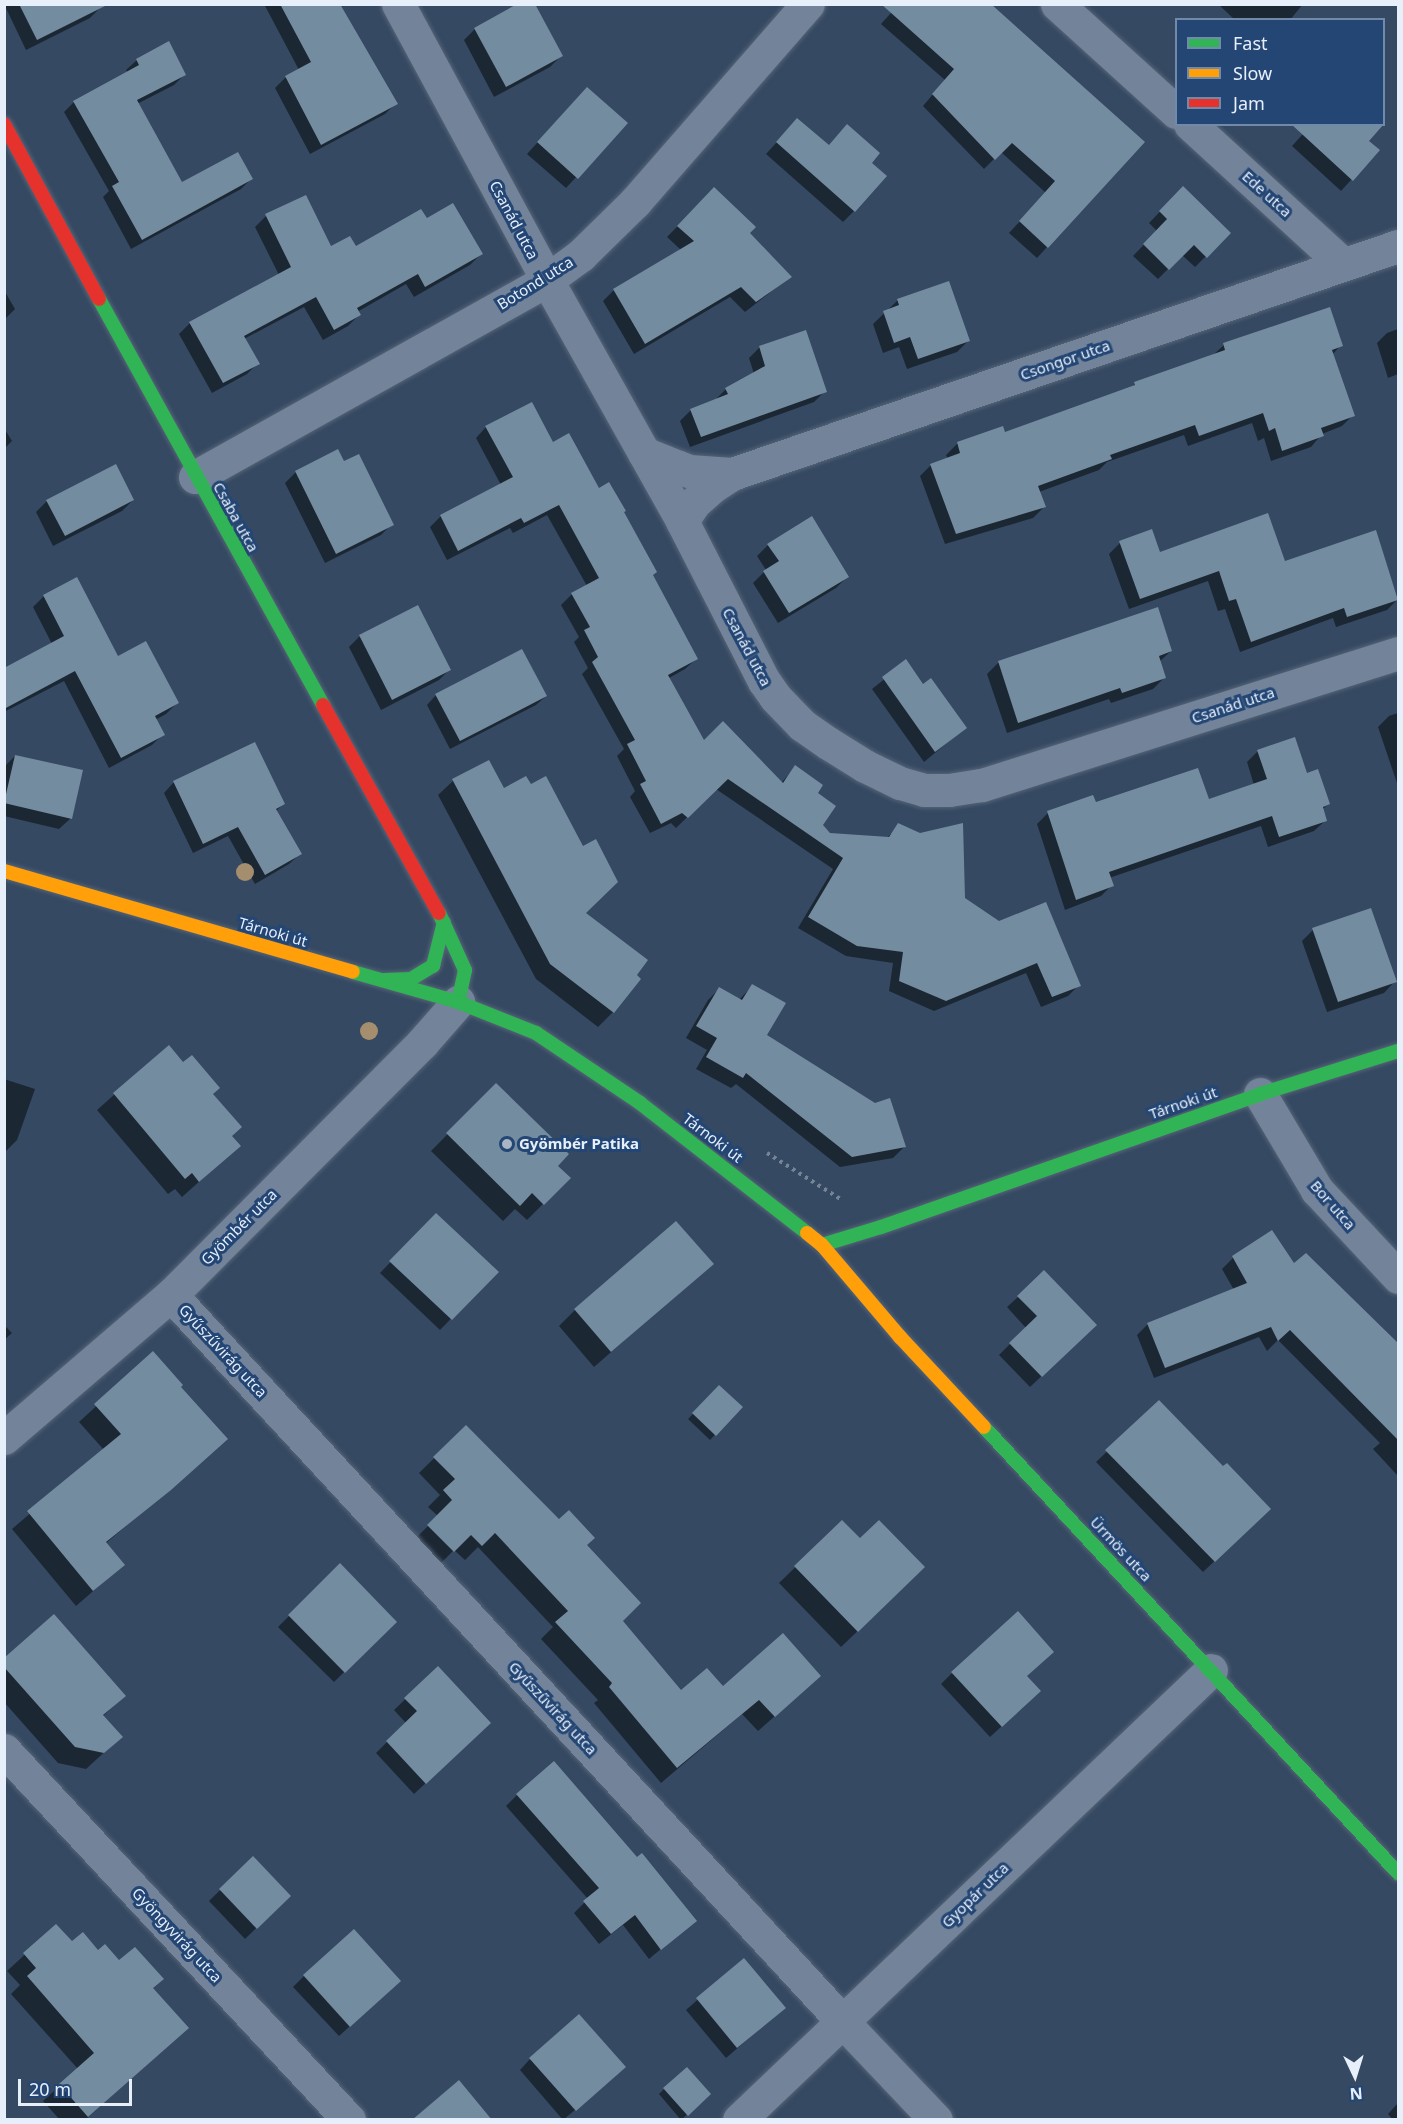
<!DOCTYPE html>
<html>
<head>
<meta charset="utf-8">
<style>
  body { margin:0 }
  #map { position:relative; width:1403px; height:2124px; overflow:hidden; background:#354962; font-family:"Noto Sans",sans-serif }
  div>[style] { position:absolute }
  .shadow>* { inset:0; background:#0007 }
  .building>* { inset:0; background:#748ca0 }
  .path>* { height:4px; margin-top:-2px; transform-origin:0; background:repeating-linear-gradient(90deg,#768497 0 3px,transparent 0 7.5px) }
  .roads { filter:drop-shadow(0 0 2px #556477) drop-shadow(0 0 2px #556477) }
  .street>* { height:33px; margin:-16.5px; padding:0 16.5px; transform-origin:16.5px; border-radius:16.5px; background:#73849a }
  .fast>* { height:14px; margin:-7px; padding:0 7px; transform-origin:7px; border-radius:7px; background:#30b455 }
  .slow>* { height:14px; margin:-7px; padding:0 7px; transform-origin:7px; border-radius:7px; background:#ff9f0a }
  .jam>* { height:14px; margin:-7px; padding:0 7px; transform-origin:7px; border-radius:7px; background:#e5322d }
  .trees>* { width:18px; height:18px; margin:-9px; border-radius:50%; background:#a48e6d }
  .dots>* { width:16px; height:16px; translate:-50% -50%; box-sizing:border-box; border:3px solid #234674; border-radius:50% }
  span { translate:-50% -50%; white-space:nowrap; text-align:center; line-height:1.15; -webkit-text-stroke:6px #234674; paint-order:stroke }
  .street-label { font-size:15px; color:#e7effb }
  .poi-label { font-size:15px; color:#e7effb; font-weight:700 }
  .left { translate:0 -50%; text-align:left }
  .frame { position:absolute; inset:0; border:6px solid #e7effb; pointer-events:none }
  .legend { position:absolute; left:1175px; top:18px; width:210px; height:108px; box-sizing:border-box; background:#234674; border:2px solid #718aaa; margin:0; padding:8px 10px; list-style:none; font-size:18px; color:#e7effb }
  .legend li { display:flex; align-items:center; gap:12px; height:30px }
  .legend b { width:30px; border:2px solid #718aaa }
  .north { position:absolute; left:1325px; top:2046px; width:60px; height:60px; -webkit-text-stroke:4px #234674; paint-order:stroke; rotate:176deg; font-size:16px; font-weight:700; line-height:24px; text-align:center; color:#e7effb }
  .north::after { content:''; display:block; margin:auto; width:21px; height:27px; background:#e7effb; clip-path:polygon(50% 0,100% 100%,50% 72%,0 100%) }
  .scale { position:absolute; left:18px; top:2079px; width:114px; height:27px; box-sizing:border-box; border:3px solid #e7effb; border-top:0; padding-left:8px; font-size:18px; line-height:21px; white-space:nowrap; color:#e7effb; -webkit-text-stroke:4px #234674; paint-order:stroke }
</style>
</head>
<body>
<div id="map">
  <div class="shadow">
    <div style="clip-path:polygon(4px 4px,99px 4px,101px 7px,90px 18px,26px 50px)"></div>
    <div style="clip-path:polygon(264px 4px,338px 4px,396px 103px,385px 114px,310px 154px,275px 88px,286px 77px,299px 70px)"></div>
    <div style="clip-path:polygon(520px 4px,561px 56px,550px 67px,494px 97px,464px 40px,475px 29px)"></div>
    <div style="clip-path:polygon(899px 4px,1143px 142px,1037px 258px,1009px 233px,1046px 193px,1001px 152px,984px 169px,923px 106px,945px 80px,881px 24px)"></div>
    <div style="clip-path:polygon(1218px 4px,1303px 4px,1290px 20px,1235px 20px)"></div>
    <div style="clip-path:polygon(137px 60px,184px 75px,174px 85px,137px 104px,182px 184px,251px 179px,241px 189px,131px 249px,103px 197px,109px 191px,64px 112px,74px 102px,128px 73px,126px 70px)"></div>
    <div style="clip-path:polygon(576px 100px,626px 123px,566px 188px,527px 154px)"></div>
    <div style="clip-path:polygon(1312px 124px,1369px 160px,1341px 191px,1292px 146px)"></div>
    <div style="clip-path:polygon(787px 131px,828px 147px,854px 211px,843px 222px,766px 154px)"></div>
    <div style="clip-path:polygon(1183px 188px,1229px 233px,1195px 267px,1182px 255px,1158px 279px,1133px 256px,1157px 231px,1149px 223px)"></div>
    <div style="clip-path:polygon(714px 189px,748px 233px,790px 277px,745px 312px,730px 297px,634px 354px,603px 301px,614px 290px,681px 250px,667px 237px)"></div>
    <div style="clip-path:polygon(266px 216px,331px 248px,356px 248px,426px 220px,481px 254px,470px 265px,414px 297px,406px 284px,357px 312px,359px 315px,348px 326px,323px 340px,304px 307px,244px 339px,258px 363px,247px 374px,212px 393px,179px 334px,190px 323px,279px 275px,255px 227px)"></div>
    <div style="clip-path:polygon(4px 290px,15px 309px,4px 320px)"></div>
    <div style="clip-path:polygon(898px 300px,968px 341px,957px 352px,907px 369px,899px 347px,883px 353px,873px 324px)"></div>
    <div style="clip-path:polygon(1398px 329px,1398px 374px,1388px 378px,1377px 343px,1387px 333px)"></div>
    <div style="clip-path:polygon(1224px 345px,1341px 345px,1332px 355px,1353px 415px,1342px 426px,1322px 434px,1311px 447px,1271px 461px,1264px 438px,1258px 441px,1252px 423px,1188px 446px,1184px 435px,1107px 462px,1099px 470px,1039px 492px,1044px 507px,1033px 518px,945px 544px,920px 476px,931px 465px,948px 459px,946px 455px,957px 444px,1002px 428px,1004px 434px,1130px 389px,1135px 384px,1212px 356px)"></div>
    <div style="clip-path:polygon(760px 347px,825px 391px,814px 402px,690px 447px,680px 421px,691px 410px,714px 401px,726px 389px,754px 374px,749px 358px)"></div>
    <div style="clip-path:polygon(486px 427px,552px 444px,622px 513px,651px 576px,696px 659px,685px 669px,669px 678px,703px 742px,781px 783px,796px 767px,816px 793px,821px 825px,829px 834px,886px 839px,899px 825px,964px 899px,1079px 985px,1068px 996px,1041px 1007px,1026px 973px,934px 1011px,889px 991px,893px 963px,846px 956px,798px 928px,833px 869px,716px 789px,676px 828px,671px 823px,650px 833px,630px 797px,635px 791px,617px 756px,624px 749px,582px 674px,588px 668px,574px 642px,579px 637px,561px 605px,572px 594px,587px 586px,547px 515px,513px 533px,510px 528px,447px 560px,430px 527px,441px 516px,501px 485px,476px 438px)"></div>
    <div style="clip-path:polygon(4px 428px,12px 441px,4px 449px)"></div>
    <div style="clip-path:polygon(344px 463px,392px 524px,381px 535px,325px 563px,285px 483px,296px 472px)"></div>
    <div style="clip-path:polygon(133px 500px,122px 511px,53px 546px,36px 512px,47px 501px)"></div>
    <div style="clip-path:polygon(1375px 532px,1398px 599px,1387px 610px,1336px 627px,1333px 618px,1240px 652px,1225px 609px,1218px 611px,1208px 581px,1129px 609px,1109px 554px,1120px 543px,1159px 554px,1284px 563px)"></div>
    <div style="clip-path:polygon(768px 545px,847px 577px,836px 588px,778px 623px,753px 583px,766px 570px,757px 556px)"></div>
    <div style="clip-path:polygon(44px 596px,117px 658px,177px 703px,166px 714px,155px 720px,163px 734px,152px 745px,109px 768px,64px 681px,4px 712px,4px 670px,52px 644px,33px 607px)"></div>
    <div style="clip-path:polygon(1157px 609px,1171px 651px,1159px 662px,1164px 678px,1153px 689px,1111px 703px,1109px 699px,1007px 733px,987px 674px,998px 663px)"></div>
    <div style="clip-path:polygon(360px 636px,450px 669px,439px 680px,381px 710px,349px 647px)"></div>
    <div style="clip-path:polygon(906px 662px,923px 686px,965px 728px,924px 762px,872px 689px)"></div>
    <div style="clip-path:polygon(436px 695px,546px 696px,536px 705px,450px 749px,427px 705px)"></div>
    <div style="clip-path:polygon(1398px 713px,1398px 786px,1378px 727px,1389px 716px)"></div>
    <div style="clip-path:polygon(1258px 751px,1306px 775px,1328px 804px,1322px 810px,1326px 820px,1314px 831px,1268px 847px,1261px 826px,1109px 878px,1112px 885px,1101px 896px,1065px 910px,1037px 824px,1048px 813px,1095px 804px,1208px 801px,1254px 785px,1247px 762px)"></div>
    <div style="clip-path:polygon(15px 756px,71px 818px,59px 829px,4px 816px,4px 767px)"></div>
    <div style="clip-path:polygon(488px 762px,503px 790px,584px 914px,613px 1012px,598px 1027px,536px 979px,438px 795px,453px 781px)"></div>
    <div style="clip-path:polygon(174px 782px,283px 804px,276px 811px,300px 854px,289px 864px,255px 884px,228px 836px,193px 853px,164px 793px)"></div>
    <div style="clip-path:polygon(1313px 930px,1395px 981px,1384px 993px,1327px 1012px,1302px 941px)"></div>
    <div style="clip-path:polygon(752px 986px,765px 1036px,904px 1147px,893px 1158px,840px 1167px,736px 1084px,731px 1088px,696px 1069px,707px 1050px,686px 1038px,708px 1000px,719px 989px,739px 1000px)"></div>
    <div style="clip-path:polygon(168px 1047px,211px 1094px,230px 1136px,239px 1146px,182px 1197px,175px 1189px,168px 1194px,97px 1110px)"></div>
    <div style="clip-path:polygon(4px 1079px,35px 1089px,17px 1140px,6px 1151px)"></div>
    <div style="clip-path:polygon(496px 1085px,556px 1166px,569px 1178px,527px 1220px,515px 1209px,503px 1221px,431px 1151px)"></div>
    <div style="clip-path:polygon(436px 1215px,496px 1272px,440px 1330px,380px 1273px)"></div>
    <div style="clip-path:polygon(1306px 1255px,1398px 1345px,1398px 1476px,1373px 1449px,1380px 1443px,1278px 1340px,1267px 1351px,1259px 1337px,1154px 1378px,1137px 1335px,1148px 1324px,1234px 1290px,1222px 1269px,1233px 1258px,1293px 1265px)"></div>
    <div style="clip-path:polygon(712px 1264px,594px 1367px,559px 1326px,575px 1310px)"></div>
    <div style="clip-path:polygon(1018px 1297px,1084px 1336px,1030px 1387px,999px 1355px,1026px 1328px,1007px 1307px)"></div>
    <div style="clip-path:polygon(4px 1325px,12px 1333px,4px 1340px)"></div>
    <div style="clip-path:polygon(153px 1354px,179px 1387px,209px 1455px,105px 1544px,123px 1565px,76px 1606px,12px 1529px,104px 1450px,79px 1422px)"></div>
    <div style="clip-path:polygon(719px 1387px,741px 1407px,710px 1440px,688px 1419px)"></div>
    <div style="clip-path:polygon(1159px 1402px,1258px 1520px,1203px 1572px,1096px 1462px)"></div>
    <div style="clip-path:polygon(466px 1427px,585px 1545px,621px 1621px,681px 1692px,723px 1689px,803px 1691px,758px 1731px,742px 1714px,661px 1783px,594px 1703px,598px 1700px,541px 1639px,553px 1627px,478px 1547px,465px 1560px,454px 1550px,437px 1567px,412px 1542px,438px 1516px,428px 1507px,440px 1495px,419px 1473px)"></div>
    <div style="clip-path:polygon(842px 1522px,907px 1584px,841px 1647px,779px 1583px)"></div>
    <div style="clip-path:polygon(340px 1565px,395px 1622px,334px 1682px,278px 1627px)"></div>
    <div style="clip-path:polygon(4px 1660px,124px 1696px,102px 1717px,121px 1737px,86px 1769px,58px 1763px,4px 1702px)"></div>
    <div style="clip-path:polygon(438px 1668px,478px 1734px,414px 1794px,376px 1753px,406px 1723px,394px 1710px)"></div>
    <div style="clip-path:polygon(952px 1673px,1026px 1676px,1028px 1702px,990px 1737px,941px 1684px)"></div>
    <div style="clip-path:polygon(517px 1795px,637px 1859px,695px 1920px,649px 1959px,623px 1925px,599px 1944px,574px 1913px,588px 1899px,506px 1806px)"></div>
    <div style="clip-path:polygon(253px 1858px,289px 1896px,245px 1939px,209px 1901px)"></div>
    <div style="clip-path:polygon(56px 1926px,72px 1944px,119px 1962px,152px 1988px,187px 2028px,85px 2120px,60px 2120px,43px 2101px,78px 2069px,11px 1994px,20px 1985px,7px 1971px)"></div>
    <div style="clip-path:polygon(743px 1960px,784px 2008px,726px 2058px,686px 2010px)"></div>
    <div style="clip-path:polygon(304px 1976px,388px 1992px,339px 2036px,293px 1987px)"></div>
    <div style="clip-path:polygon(530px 2059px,613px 2078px,563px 2120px,520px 2070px)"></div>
    <div style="clip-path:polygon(664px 2089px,704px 2099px,681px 2120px,659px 2094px)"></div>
    <div style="clip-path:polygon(1398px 2103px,1398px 2120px,1393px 2120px,1388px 2114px)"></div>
  </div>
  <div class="building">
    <div style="clip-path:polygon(19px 4px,109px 4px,37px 40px)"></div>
    <div style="clip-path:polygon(280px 4px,340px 4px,398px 104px,321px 145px,285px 76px,311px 62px)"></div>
    <div style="clip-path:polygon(517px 4px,535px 4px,563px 56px,506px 87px,474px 28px)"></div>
    <div style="clip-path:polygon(881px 4px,991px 4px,1145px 142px,1048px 248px,1019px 221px,1055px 181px,1012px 143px,995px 160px,932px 94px,954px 69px)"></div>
    <div style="clip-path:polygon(169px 41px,186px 75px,137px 100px,182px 182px,238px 152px,253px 179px,142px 240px,112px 186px,119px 182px,73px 101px,139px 65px,136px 59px)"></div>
    <div style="clip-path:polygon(587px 87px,628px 123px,578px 179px,537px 142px)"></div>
    <div style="clip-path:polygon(797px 118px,829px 145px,847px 124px,880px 153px,872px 163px,887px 176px,855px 212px,776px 142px)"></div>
    <div style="clip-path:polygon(1291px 124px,1384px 124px,1369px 141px,1380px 150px,1353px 181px)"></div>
    <div style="clip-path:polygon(1183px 186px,1231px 233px,1207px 258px,1194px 245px,1169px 270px,1143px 244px,1167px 219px,1159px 211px)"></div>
    <div style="clip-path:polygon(714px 187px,756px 227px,750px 233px,792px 277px,756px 302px,741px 287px,645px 344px,613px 289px,694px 241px,677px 226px)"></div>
    <div style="clip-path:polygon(306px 195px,331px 246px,350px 236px,356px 246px,421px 209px,427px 218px,453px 203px,483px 254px,425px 287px,418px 274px,357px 308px,361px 315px,334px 330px,316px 297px,244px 336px,260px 364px,223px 383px,189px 322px,291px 267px,265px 214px)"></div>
    <div style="clip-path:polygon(949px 281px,970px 341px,918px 359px,910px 337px,894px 343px,883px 311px,899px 305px,897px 299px)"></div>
    <div style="clip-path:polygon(1330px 307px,1343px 346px,1332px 350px,1355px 416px,1321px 428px,1324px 436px,1282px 451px,1275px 428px,1269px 431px,1263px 413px,1199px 436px,1195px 425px,1110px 455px,1112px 459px,1038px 486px,1046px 507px,956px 534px,930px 464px,960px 453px,957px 442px,1003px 426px,1005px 432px,1135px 385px,1134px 382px,1225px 350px,1223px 343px)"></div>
    <div style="clip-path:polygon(806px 330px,827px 392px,701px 437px,690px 409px,728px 394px,725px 388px,765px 366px,759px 346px)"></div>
    <div style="clip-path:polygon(532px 402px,553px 442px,569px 433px,599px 488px,609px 482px,626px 511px,624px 512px,657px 572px,653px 575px,698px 659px,668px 675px,704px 740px,723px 721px,783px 783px,795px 765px,823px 785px,818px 793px,836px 806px,823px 825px,830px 833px,889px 837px,898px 823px,920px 833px,963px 823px,965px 898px,999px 921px,1046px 902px,1081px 986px,1052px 997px,1037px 963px,946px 1001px,899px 981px,903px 952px,857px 946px,808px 917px,843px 858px,728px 779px,688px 818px,682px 813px,661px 824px,640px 784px,646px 781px,627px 744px,635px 740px,592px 662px,598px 657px,584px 630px,590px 627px,571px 593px,599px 578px,559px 505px,524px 523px,521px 518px,458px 551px,440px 515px,513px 477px,485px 426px)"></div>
    <div style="clip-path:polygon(338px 449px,344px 461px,359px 454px,394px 525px,336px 554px,295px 471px)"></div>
    <div style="clip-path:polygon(116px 464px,134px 500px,65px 536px,46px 500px)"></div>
    <div style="clip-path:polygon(1268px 513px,1285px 561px,1376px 530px,1398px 600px,1347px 617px,1344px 608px,1251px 642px,1236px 599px,1229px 601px,1219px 571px,1140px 599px,1119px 541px,1152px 529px,1160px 552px)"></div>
    <div style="clip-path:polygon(812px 516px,849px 577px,789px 613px,763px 571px,779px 561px,767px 544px)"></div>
    <div style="clip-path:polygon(77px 577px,118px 656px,146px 641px,179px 703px,155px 716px,165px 735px,121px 758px,75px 671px,4px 709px,4px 668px,64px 636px,43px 595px)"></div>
    <div style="clip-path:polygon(418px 605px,451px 670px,392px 700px,359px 635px)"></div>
    <div style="clip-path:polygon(1158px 607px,1172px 651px,1159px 656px,1166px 678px,1122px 693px,1120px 688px,1018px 723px,998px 661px)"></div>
    <div style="clip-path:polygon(522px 649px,547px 696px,460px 741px,435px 694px)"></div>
    <div style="clip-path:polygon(906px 659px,923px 684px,931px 678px,967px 728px,935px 752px,882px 677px)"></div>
    <div style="clip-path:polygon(1295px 737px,1307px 773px,1318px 769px,1330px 804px,1323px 807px,1327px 821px,1279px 837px,1272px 816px,1109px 872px,1114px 886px,1076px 900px,1047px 811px,1093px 795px,1096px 802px,1198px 768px,1209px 799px,1267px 779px,1257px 750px)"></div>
    <div style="clip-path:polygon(255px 742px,285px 804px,276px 809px,302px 854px,265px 875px,238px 827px,203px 844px,173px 781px)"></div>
    <div style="clip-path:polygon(15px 755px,83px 770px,72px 819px,4px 803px)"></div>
    <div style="clip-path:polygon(489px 760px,504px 788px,526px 776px,531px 784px,546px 776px,583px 846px,596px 839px,618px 882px,586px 913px,648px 960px,637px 975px,641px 979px,614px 1013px,550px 964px,452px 779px)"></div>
    <div style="clip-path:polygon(1371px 908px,1397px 982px,1338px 1002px,1312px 928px)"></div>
    <div style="clip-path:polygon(752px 984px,786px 1003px,767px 1035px,875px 1103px,890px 1098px,906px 1147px,852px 1157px,746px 1073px,743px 1078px,706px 1057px,717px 1038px,696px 1026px,719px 987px,742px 1000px)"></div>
    <div style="clip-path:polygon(169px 1045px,183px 1062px,192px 1055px,220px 1088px,213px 1094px,242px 1127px,232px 1136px,241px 1146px,199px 1182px,192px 1173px,185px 1179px,113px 1093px)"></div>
    <div style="clip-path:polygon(496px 1083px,569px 1154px,558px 1166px,571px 1178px,544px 1205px,532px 1193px,520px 1206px,446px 1133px)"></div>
    <div style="clip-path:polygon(436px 1213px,499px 1272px,452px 1320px,389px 1261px)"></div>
    <div style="clip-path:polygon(676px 1221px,714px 1264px,611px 1352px,574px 1309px)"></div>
    <div style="clip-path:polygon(1272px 1230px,1294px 1263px,1306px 1253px,1398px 1343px,1398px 1440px,1290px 1330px,1278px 1341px,1271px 1327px,1165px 1368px,1147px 1323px,1247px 1283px,1232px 1256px)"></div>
    <div style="clip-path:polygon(1044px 1270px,1097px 1325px,1042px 1377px,1009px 1343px,1037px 1316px,1017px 1296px)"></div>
    <div style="clip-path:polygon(153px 1351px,183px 1385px,181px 1387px,228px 1439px,171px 1490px,106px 1542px,125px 1565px,93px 1591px,27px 1511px,121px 1434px,94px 1404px)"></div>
    <div style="clip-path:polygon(719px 1385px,743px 1407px,716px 1436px,692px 1413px)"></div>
    <div style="clip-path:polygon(1159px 1400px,1223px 1466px,1227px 1463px,1271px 1509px,1215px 1562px,1105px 1450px)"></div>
    <div style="clip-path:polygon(466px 1425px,559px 1519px,569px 1510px,595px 1538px,587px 1545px,641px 1603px,623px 1621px,681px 1690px,707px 1668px,723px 1686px,783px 1633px,821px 1676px,775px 1717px,759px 1700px,677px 1768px,609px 1687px,612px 1683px,555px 1622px,568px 1611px,495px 1533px,482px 1546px,471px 1535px,454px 1552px,427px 1525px,452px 1500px,443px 1490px,455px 1479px,433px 1457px)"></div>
    <div style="clip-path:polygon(842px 1520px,860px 1538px,879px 1520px,925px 1567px,858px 1632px,794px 1566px)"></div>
    <div style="clip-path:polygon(340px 1563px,397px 1622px,345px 1673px,288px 1615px)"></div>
    <div style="clip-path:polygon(1018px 1611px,1054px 1652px,1027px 1676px,1041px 1691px,1002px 1727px,951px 1672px)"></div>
    <div style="clip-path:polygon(54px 1614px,126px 1696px,103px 1715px,123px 1737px,104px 1753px,75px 1747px,4px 1667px,4px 1658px)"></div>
    <div style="clip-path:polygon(438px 1666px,491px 1723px,426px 1784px,386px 1741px,417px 1711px,404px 1698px)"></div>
    <div style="clip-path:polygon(554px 1761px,637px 1857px,642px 1853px,697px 1921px,661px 1950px,635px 1915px,611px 1934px,583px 1901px,599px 1888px,516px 1794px)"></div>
    <div style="clip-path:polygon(253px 1856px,291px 1896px,257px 1929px,219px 1889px)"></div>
    <div style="clip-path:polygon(56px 1924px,72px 1941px,83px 1932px,98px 1950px,105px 1944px,119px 1960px,135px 1947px,164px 1979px,153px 1988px,189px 2028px,88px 2117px,59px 2084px,94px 2053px,27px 1976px,36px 1968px,23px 1953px)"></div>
    <div style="clip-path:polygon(354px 1929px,401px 1981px,350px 2027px,303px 1975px)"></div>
    <div style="clip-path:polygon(744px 1958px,786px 2008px,737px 2048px,696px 1998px)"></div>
    <div style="clip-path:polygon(579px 2014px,626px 2067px,576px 2111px,529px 2058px)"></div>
    <div style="clip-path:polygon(687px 2067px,711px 2094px,688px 2116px,663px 2088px)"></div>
    <div style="clip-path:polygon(459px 2080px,492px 2120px,412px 2120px)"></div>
  </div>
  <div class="path">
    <div style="left:767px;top:1153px;width:89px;rotate:32.1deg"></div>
  </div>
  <div class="roads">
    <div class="street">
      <div style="left:398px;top:4px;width:314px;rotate:61.6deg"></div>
      <div style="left:547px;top:280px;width:276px;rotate:60.7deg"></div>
      <div style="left:682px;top:521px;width:180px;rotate:62.9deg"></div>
      <div style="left:764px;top:681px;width:19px;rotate:55deg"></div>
      <div style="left:775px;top:697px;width:39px;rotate:46deg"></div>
      <div style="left:802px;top:725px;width:32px;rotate:35deg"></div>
      <div style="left:828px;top:743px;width:44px;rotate:31.9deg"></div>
      <div style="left:865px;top:766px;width:39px;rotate:26deg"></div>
      <div style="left:900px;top:783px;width:25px;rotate:16deg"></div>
      <div style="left:924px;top:790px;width:25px"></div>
      <div style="left:949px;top:790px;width:33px;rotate:-9deg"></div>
      <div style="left:982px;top:785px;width:436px;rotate:-17.6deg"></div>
      <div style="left:1057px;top:4px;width:161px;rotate:42.2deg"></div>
      <div style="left:1190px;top:124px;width:207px;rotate:42.5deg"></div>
      <div style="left:644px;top:453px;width:48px;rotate:21.8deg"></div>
      <div style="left:689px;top:471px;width:43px;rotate:4deg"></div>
      <div style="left:195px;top:477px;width:403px;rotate:-29.2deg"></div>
      <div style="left:547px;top:280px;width:42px;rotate:-36.3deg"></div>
      <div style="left:581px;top:255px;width:76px;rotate:-44.5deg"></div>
      <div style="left:635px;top:202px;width:263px;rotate:-48.9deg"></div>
      <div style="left:682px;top:521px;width:23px;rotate:-56deg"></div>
      <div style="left:695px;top:502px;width:23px;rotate:-41deg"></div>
      <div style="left:712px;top:487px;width:24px;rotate:-33deg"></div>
      <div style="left:732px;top:474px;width:704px;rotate:-18.9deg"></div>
      <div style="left:1260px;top:1094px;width:112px;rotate:59.3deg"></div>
      <div style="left:1317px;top:1190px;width:119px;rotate:47deg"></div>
      <div style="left:171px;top:1295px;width:990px;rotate:47.25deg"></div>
      <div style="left:843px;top:2022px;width:135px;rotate:46.5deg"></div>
      <div style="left:4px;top:1438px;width:220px;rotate:-40.6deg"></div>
      <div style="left:171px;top:1295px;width:356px;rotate:-45.1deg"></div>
      <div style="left:422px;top:1043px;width:55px;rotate:-48.7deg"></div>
      <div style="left:4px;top:1750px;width:506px;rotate:47deg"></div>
      <div style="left:739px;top:2120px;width:652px;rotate:-43.63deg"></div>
    </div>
    <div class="fast">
      <div style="left:99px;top:299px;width:464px;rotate:61.1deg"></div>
      <div style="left:439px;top:913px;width:63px;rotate:65.5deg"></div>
      <div style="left:465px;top:970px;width:33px;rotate:102deg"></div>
      <div style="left:353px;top:972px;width:109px;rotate:15.9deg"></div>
      <div style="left:458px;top:1002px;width:84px;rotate:21.7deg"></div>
      <div style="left:536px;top:1033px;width:125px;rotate:33.9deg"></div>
      <div style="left:640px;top:1103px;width:212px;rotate:37.9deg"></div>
      <div style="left:385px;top:980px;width:26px;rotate:-2deg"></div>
      <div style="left:411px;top:979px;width:26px;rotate:-31deg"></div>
      <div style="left:433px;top:966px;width:45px;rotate:-76deg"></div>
      <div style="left:822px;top:1245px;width:62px;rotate:-17deg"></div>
      <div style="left:881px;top:1227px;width:402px;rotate:-19.3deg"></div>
      <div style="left:1260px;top:1094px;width:145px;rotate:-17.3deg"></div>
      <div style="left:984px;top:1427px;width:609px;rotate:47.13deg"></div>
    </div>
    <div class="slow">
      <div style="left:4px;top:871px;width:363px;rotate:16.1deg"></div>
      <div style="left:807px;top:1233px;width:19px;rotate:39deg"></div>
      <div style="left:822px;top:1245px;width:121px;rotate:49.7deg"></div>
      <div style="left:900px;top:1337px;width:123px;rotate:47deg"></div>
    </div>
    <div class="jam">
      <div style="left:4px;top:124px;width:199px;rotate:61.5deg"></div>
      <div style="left:323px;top:705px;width:238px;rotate:60.9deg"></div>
    </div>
  </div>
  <div class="trees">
    <div style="left:245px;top:872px"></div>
    <div style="left:369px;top:1031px"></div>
  </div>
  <div class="dots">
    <div style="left:507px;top:1144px;background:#a9b5c5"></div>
  </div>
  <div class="street-label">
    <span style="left:1267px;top:194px;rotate:42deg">Ede utca</span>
    <span style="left:514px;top:220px;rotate:62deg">Csanád utca</span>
    <span style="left:535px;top:283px;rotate:-32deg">Botond utca</span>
    <span style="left:1065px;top:360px;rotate:-19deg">Csongor utca</span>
    <span style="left:236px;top:517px;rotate:61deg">Csaba utca</span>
    <span style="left:747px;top:647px;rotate:62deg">Csanád utca</span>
    <span style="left:1233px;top:705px;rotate:-18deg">Csanád utca</span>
    <span style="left:273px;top:932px;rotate:16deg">Tárnoki út</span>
    <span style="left:1183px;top:1103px;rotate:-19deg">Tárnoki út</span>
    <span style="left:713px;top:1138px;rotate:37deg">Tárnoki út</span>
    <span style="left:1333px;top:1205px;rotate:49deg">Bor utca</span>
    <span style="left:239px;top:1227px;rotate:-45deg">Gyömbér utca</span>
    <span style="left:223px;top:1351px;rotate:47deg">Gyűszűvirág utca</span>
    <span style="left:1121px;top:1549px;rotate:47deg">Ürmös utca</span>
    <span style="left:553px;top:1708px;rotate:47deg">Gyűszűvirág utca</span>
    <span style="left:975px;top:1895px;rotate:-44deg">Gyopár utca</span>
    <span style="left:177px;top:1935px;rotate:47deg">Gyöngyvirág utca</span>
  </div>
  <div class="poi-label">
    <span class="left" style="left:519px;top:1144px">Gyömbér Patika</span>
  </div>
  <div class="frame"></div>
  <ul class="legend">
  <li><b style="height:8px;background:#30b455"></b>Fast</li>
  <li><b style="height:8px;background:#ff9f0a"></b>Slow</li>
  <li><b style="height:8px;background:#e5322d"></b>Jam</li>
  </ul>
  <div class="north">N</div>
  <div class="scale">20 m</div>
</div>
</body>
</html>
